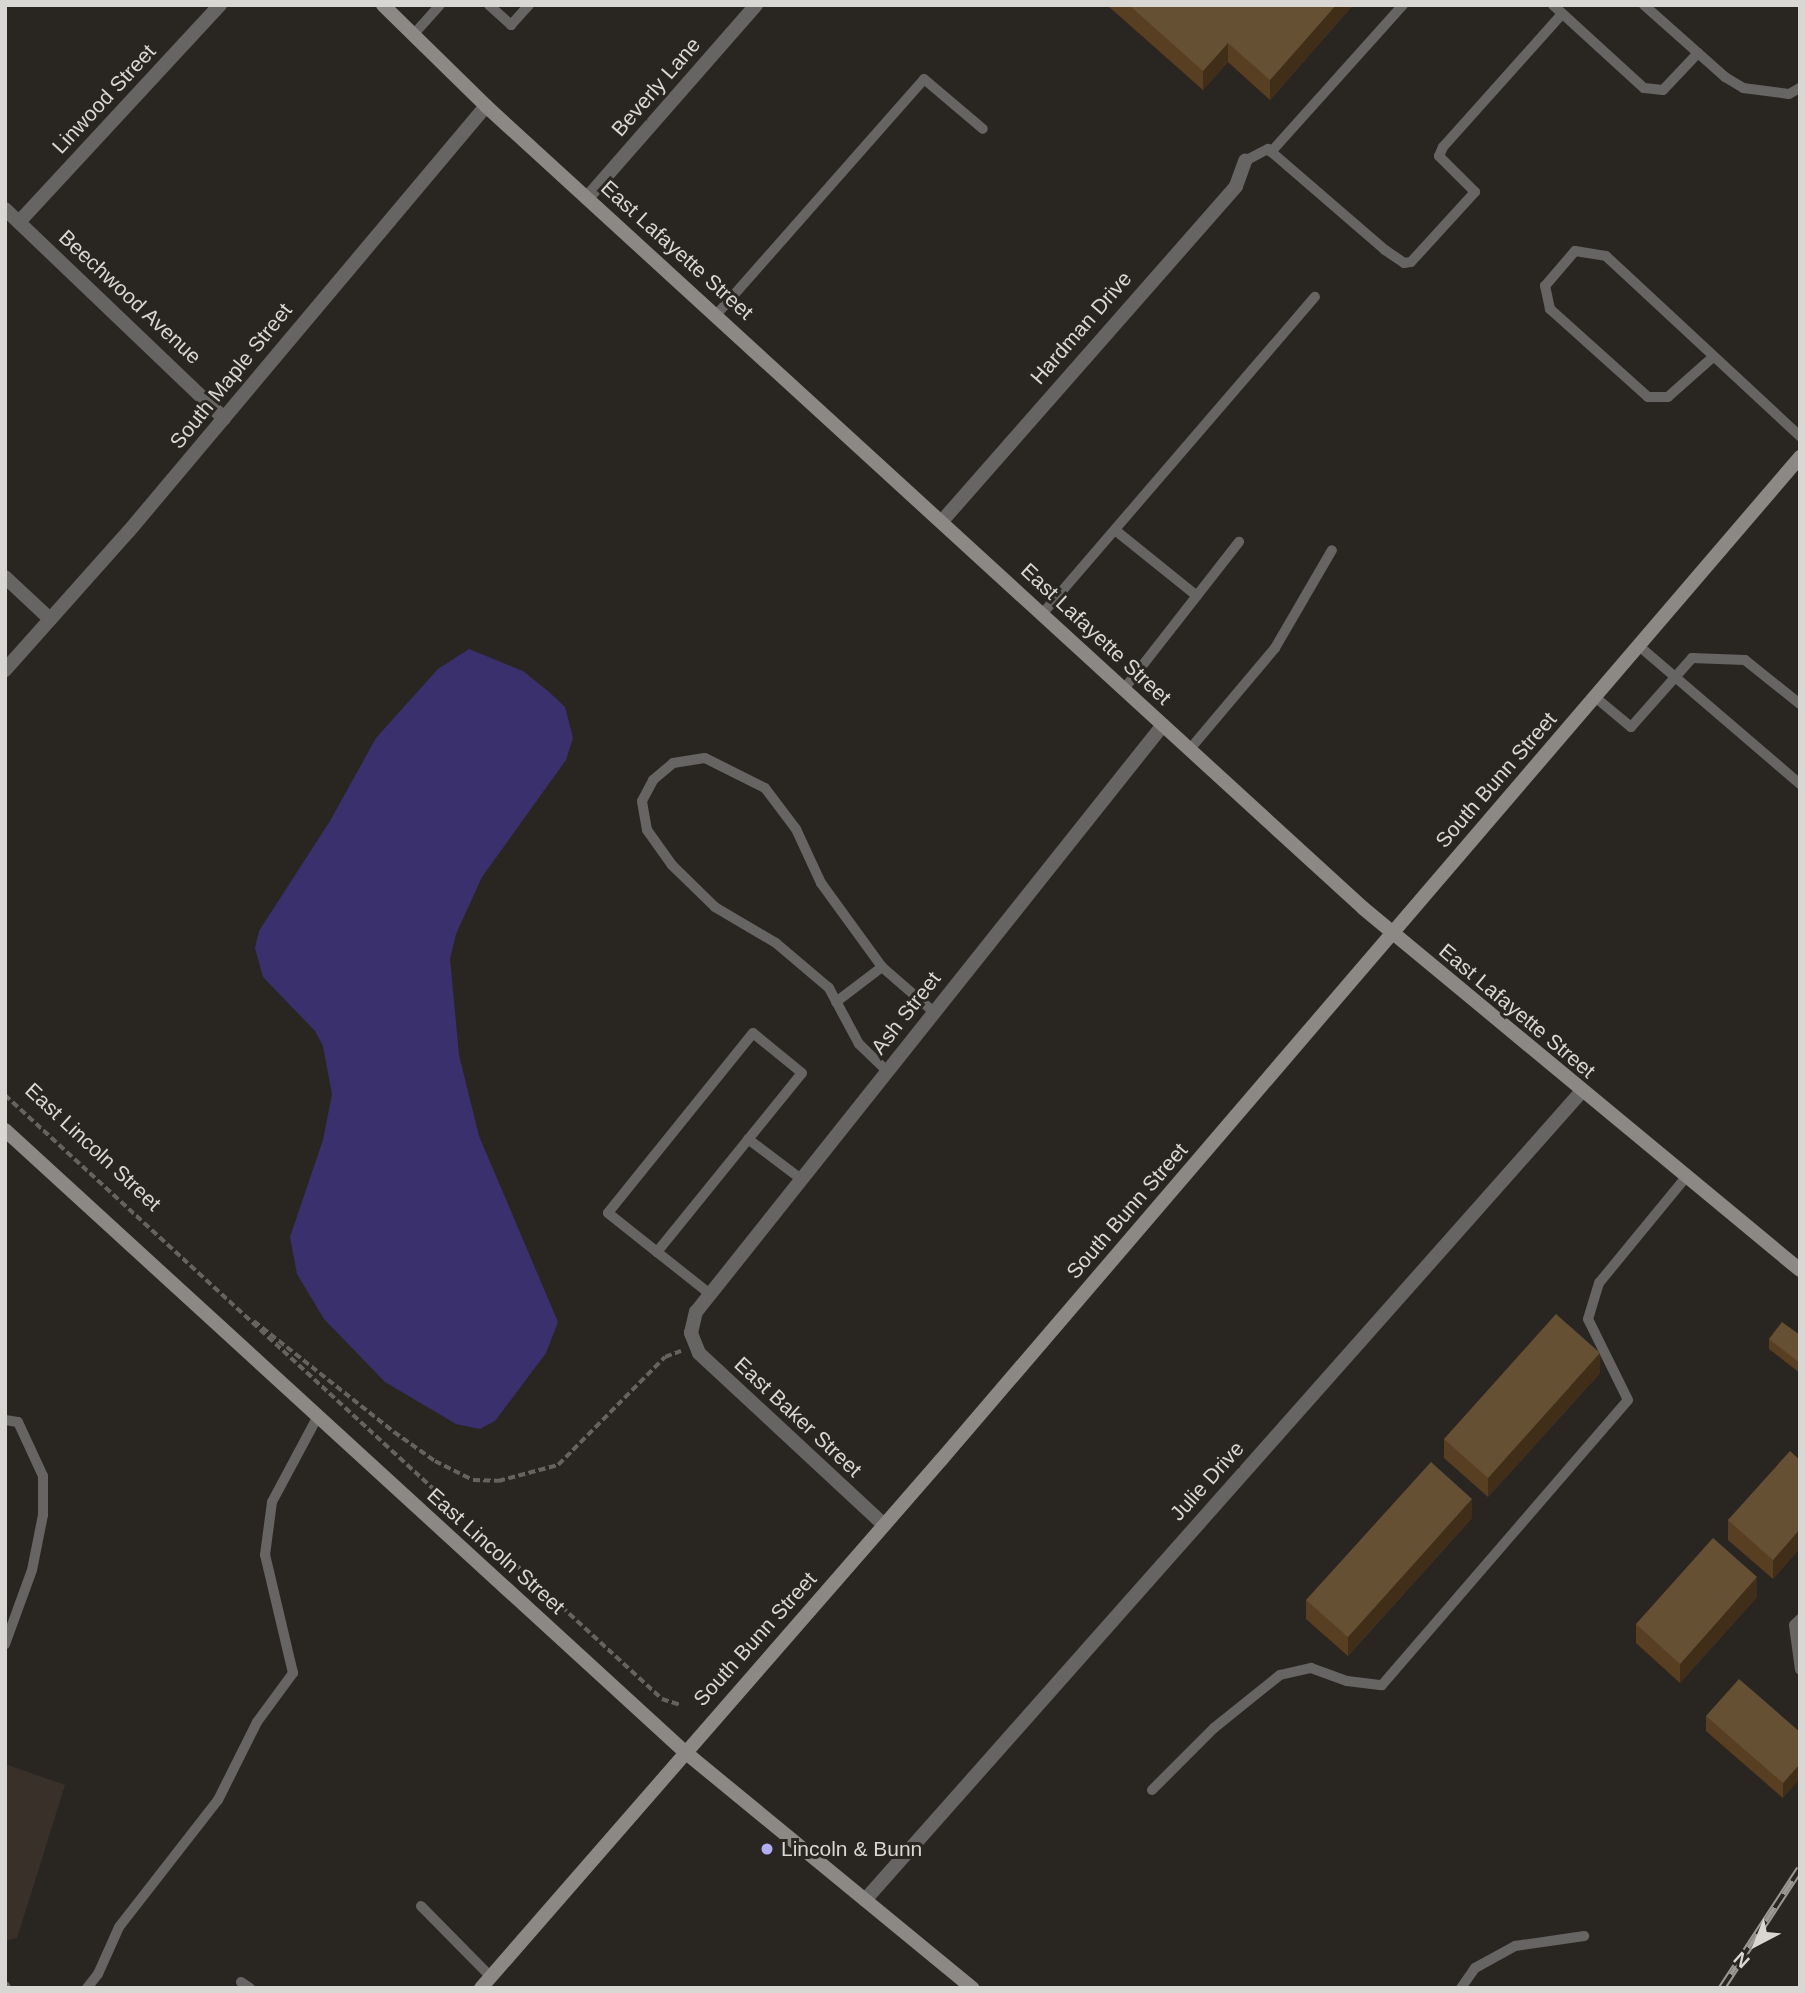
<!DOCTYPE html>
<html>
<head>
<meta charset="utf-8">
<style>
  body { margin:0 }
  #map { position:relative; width:1805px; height:1993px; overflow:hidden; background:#292622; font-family:Helvetica,sans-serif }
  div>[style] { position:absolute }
  .built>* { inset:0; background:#393129 }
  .water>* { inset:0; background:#3a306d }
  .path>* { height:3.5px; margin-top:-1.75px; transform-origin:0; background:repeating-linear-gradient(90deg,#65635f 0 7px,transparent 0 10.5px) }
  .lane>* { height:10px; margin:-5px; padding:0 5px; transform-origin:5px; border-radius:5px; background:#666563 }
  .street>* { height:14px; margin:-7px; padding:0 7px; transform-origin:7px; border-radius:7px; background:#666563 }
  .secondary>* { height:14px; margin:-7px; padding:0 7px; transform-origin:7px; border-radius:7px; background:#8b8885 }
  .rail>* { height:8px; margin-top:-4px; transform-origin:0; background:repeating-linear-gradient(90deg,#292622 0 16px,#9a9794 0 32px); box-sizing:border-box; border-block:2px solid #9a9794 }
  .wall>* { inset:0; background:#593f21 }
  .shaded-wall>* { inset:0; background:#402e19 }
  .building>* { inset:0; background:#665034 }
  .dots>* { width:19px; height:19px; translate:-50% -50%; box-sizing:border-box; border:4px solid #292622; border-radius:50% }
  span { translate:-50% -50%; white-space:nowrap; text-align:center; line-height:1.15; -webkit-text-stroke:6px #292622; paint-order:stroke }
  .street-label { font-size:21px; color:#d9d7d4 }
  .poi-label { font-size:21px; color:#d9d7d4 }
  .left { translate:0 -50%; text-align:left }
  .frame { position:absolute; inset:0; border:7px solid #d9d7d4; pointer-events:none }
  .north { position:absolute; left:1721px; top:1909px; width:70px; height:70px; -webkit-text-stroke:5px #292622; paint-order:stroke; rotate:222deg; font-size:19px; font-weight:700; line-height:28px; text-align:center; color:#d9d7d4 }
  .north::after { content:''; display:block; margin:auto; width:24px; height:32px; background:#d9d7d4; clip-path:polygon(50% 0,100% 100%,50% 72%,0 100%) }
</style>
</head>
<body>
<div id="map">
  <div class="built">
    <div style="clip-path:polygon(5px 1764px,65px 1785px,17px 1938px,5px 1941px)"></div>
  </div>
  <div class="water">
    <div style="clip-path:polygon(469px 649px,523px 671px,549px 692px,565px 707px,573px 738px,566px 760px,482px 877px,456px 934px,450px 959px,459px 1055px,479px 1136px,558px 1322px,546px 1353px,495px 1421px,480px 1429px,456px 1424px,385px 1382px,324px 1319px,297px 1274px,290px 1237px,323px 1140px,332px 1094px,323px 1046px,315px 1031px,263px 977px,255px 948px,259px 931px,330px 821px,376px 738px,438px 669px)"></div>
  </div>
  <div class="path">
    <div style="left:5px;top:1095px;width:892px;rotate:42.59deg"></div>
    <div style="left:662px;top:1699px;width:20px;rotate:18deg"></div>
    <div style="left:254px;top:1321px;width:179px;rotate:38.4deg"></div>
    <div style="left:394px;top:1432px;width:50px;rotate:35.3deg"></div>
    <div style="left:435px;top:1461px;width:42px;rotate:26.6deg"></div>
    <div style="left:473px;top:1480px;width:25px;rotate:2deg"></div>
    <div style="left:498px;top:1481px;width:62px;rotate:-14.9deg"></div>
    <div style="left:558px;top:1465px;width:152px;rotate:-45.3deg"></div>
    <div style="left:665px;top:1357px;width:17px;rotate:-21deg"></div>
  </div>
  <div class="lane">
    <div style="left:489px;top:5px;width:30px;rotate:42deg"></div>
    <div style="left:511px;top:25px;width:27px;rotate:-48deg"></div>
    <div style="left:1553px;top:5px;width:123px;rotate:42.4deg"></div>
    <div style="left:1644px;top:88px;width:19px;rotate:6deg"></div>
    <div style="left:1663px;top:90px;width:51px;rotate:-46.6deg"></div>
    <div style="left:1644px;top:5px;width:108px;rotate:41.6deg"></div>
    <div style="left:1725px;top:77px;width:21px;rotate:31deg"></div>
    <div style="left:1743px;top:88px;width:46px;rotate:7.4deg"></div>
    <div style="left:1789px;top:94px;width:13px;rotate:-29deg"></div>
    <div style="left:413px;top:35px;width:40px;rotate:-48deg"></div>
    <div style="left:1271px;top:152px;width:198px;rotate:-48.1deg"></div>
    <div style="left:1245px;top:161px;width:26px;rotate:-28deg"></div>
    <div style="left:1268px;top:149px;width:155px;rotate:40.8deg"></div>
    <div style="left:1385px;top:250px;width:23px;rotate:34deg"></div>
    <div style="left:1404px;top:263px;width:7px;rotate:-8deg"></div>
    <div style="left:1411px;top:262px;width:95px;rotate:-47.6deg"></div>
    <div style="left:1475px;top:192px;width:51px;rotate:-135deg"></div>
    <div style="left:1439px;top:156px;width:10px;rotate:-66deg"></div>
    <div style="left:1443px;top:147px;width:178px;rotate:-48.2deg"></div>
    <div style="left:717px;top:314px;width:313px;rotate:-48.6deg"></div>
    <div style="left:924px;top:79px;width:77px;rotate:40.3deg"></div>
    <div style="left:1713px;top:357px;width:60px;rotate:138.4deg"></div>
    <div style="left:1668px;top:397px;width:20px;rotate:180deg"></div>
    <div style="left:1648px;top:397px;width:132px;rotate:-138.1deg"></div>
    <div style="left:1550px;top:309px;width:24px;rotate:-102deg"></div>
    <div style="left:1545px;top:286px;width:46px;rotate:-49.4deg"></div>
    <div style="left:1575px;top:251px;width:31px;rotate:9deg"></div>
    <div style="left:1606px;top:256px;width:265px;rotate:42.9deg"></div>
    <div style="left:1115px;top:530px;width:105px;rotate:38.8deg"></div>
    <div style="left:1043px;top:613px;width:417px;rotate:-49.3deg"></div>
    <div style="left:1639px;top:646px;width:212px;rotate:40.6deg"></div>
    <div style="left:1124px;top:689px;width:187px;rotate:-52deg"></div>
    <div style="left:1595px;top:697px;width:47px;rotate:39.8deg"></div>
    <div style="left:1631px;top:727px;width:92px;rotate:-48.5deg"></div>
    <div style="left:1692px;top:658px;width:53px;rotate:2.2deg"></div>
    <div style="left:1745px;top:660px;width:70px;rotate:38.7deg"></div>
    <div style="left:1190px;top:749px;width:132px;rotate:-49.9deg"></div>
    <div style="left:1275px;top:648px;width:113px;rotate:-59.8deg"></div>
    <div style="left:836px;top:1002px;width:58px;rotate:-37.3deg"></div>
    <div style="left:887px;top:1071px;width:39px;rotate:-136deg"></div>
    <div style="left:859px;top:1044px;width:64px;rotate:-118.2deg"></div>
    <div style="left:829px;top:988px;width:70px;rotate:-139.7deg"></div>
    <div style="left:776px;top:943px;width:71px;rotate:-149.5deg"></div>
    <div style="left:715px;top:907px;width:60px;rotate:-135.7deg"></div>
    <div style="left:672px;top:865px;width:43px;rotate:-125.5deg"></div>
    <div style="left:647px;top:830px;width:29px;rotate:-100deg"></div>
    <div style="left:642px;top:801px;width:24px;rotate:-62deg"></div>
    <div style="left:653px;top:780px;width:26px;rotate:-40deg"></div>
    <div style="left:673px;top:763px;width:32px;rotate:-9deg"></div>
    <div style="left:705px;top:758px;width:67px;rotate:26.6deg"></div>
    <div style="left:765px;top:788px;width:51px;rotate:52.9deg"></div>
    <div style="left:796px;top:829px;width:60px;rotate:65.2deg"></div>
    <div style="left:821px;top:883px;width:104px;rotate:54deg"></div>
    <div style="left:882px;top:967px;width:69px;rotate:40.9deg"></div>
    <div style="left:748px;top:1139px;width:66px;rotate:37deg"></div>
    <div style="left:657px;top:1252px;width:230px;rotate:-51deg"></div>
    <div style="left:802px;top:1073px;width:63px;rotate:-140.8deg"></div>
    <div style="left:753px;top:1033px;width:231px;rotate:128.9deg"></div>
    <div style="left:608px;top:1213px;width:63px;rotate:38.5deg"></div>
    <div style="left:657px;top:1252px;width:68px;rotate:38.4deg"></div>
    <div style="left:5px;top:1420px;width:13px;rotate:9deg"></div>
    <div style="left:18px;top:1422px;width:60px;rotate:65.2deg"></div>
    <div style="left:43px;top:1476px;width:39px;rotate:90deg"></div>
    <div style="left:43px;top:1515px;width:56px;rotate:101.3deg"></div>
    <div style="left:32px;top:1570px;width:79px;rotate:110deg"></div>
    <div style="left:1800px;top:1619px;width:8px;rotate:135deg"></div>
    <div style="left:1794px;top:1625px;width:45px;rotate:82.4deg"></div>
    <div style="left:1152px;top:1790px;width:88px;rotate:-45deg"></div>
    <div style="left:1214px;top:1728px;width:85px;rotate:-38.8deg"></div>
    <div style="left:1280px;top:1675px;width:32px;rotate:-13deg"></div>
    <div style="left:1311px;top:1668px;width:38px;rotate:20deg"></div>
    <div style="left:1347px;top:1681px;width:35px;rotate:7deg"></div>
    <div style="left:1382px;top:1685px;width:376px;rotate:-49.2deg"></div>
    <div style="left:1628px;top:1400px;width:90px;rotate:-116.3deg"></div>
    <div style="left:1588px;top:1319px;width:38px;rotate:-73deg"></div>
    <div style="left:1599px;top:1283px;width:137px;rotate:-50.6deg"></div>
    <div style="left:421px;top:1906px;width:100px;rotate:45.4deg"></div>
    <div style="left:241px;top:1982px;width:11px;rotate:34deg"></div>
    <div style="left:5px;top:1986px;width:2px;rotate:63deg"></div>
    <div style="left:87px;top:1988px;width:18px;rotate:-52deg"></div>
    <div style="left:98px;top:1974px;width:51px;rotate:-65.9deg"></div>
    <div style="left:119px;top:1927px;width:161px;rotate:-52.1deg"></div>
    <div style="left:218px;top:1800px;width:87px;rotate:-63.4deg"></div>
    <div style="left:257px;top:1722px;width:61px;rotate:-53.7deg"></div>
    <div style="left:293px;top:1673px;width:121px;rotate:-103.3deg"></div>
    <div style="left:265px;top:1555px;width:53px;rotate:-82.5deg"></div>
    <div style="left:272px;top:1502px;width:98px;rotate:-61.9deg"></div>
    <div style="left:1461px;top:1988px;width:24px;rotate:-55deg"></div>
    <div style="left:1475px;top:1968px;width:46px;rotate:-28.8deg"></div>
    <div style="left:1515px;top:1946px;width:70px;rotate:-8.2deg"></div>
  </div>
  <div class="street">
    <div style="left:588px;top:197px;width:255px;rotate:-48.8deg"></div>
    <div style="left:5px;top:209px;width:303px;rotate:43.7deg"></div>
    <div style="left:19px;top:222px;width:296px;rotate:-47.2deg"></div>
    <div style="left:943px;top:520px;width:444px;rotate:-48.7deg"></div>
    <div style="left:1236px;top:186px;width:27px;rotate:-70deg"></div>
    <div style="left:5px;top:577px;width:62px;rotate:43deg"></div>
    <div style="left:5px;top:670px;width:186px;rotate:-48.3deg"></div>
    <div style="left:129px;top:531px;width:555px;rotate:-49.97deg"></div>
    <div style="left:884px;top:1525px;width:253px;rotate:-137.1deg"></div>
    <div style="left:699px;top:1353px;width:22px;rotate:-112deg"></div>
    <div style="left:691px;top:1333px;width:22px;rotate:-77deg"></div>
    <div style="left:696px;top:1312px;width:750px;rotate:-51.5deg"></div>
    <div style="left:865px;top:1900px;width:1081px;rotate:-48.45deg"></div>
  </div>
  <div class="secondary">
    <div style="left:383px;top:5px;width:144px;rotate:44.4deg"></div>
    <div style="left:486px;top:106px;width:1188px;rotate:42.44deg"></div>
    <div style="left:1363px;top:908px;width:567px;rotate:39.64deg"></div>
    <div style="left:5px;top:1130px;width:922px;rotate:42.45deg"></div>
    <div style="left:685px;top:1752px;width:372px;rotate:39.4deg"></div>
    <div style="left:481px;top:1988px;width:700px;rotate:-48.94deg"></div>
    <div style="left:941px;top:1460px;width:1321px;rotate:-49.42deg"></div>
  </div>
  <div class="rail">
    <div style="left:1722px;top:1988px;width:142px;rotate:-56.8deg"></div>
  </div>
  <div class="wall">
    <div style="clip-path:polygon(1107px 5px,1353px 5px,1270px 100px,1228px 62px,1203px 90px)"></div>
    <div style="clip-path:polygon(1800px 1335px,1800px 1373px,1769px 1349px,1769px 1339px)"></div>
    <div style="clip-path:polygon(1600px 1373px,1488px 1497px,1444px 1458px,1444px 1439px)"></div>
    <div style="clip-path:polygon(1800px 1460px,1800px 1548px,1773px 1579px,1728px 1540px,1728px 1520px)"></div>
    <div style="clip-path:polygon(1472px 1518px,1348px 1656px,1306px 1619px,1306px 1600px)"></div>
    <div style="clip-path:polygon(1757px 1597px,1680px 1683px,1636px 1643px,1636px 1624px)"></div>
    <div style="clip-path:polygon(1706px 1716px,1800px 1732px,1783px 1798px,1706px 1731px)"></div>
  </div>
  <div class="shaded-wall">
    <div style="clip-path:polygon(1336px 5px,1353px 5px,1270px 100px,1270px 80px)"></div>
    <div style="clip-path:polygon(1228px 43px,1228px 62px,1203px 90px,1203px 71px)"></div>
    <div style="clip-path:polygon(1600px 1353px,1600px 1373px,1488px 1497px,1488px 1478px)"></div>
    <div style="clip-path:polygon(1472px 1499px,1472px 1518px,1348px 1656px,1348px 1637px)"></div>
    <div style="clip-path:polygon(1800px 1529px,1800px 1548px,1773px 1579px,1773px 1560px)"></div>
    <div style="clip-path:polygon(1757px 1577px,1757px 1597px,1680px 1683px,1680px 1664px)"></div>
    <div style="clip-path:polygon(1800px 1764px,1800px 1779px,1783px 1798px,1783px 1783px)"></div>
  </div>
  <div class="building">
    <div style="clip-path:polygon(1129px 5px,1336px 5px,1270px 80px,1228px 43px,1203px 71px)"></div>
    <div style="clip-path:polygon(1556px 1314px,1600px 1353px,1488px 1478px,1444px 1439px)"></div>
    <div style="clip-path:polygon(1782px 1322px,1800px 1335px,1800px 1363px,1769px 1339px)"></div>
    <div style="clip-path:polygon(1790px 1451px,1800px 1460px,1800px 1529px,1773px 1560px,1728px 1520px)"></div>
    <div style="clip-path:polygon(1431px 1462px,1472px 1499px,1348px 1637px,1306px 1600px)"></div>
    <div style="clip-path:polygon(1713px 1538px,1757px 1577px,1680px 1664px,1636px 1624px)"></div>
    <div style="clip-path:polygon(1739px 1679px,1800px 1732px,1800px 1764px,1783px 1783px,1706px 1716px)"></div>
  </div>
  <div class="dots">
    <div style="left:767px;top:1849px;background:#b3adf9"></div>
  </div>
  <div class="street-label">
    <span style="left:656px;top:87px;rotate:-49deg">Beverly Lane</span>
    <span style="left:104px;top:99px;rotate:-47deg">Linwood Street</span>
    <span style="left:677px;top:250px;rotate:42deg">East Lafayette Street</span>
    <span style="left:130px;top:297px;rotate:43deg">Beechwood Avenue</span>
    <span style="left:1081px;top:328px;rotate:-49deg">Hardman Drive</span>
    <span style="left:231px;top:376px;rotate:-51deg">South Maple Street</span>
    <span style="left:1096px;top:634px;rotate:43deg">East Lafayette Street</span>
    <span style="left:1496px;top:780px;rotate:-49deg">South Bunn Street</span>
    <span style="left:1517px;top:1011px;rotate:40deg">East Lafayette Street</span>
    <span style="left:906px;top:1013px;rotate:-52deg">Ash Street</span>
    <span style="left:93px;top:1147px;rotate:43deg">East Lincoln Street</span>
    <span style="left:1127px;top:1211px;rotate:-49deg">South Bunn Street</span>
    <span style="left:798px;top:1417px;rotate:43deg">East Baker Street</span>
    <span style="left:1207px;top:1481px;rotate:-48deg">Julie Drive</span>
    <span style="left:496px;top:1551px;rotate:42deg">East Lincoln Street</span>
    <span style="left:755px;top:1639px;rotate:-48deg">South Bunn Street</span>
  </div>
  <div class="poi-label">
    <span class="left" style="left:781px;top:1849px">Lincoln &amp; Bunn</span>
  </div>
  <div class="frame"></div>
  <div class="north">N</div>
</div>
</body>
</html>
